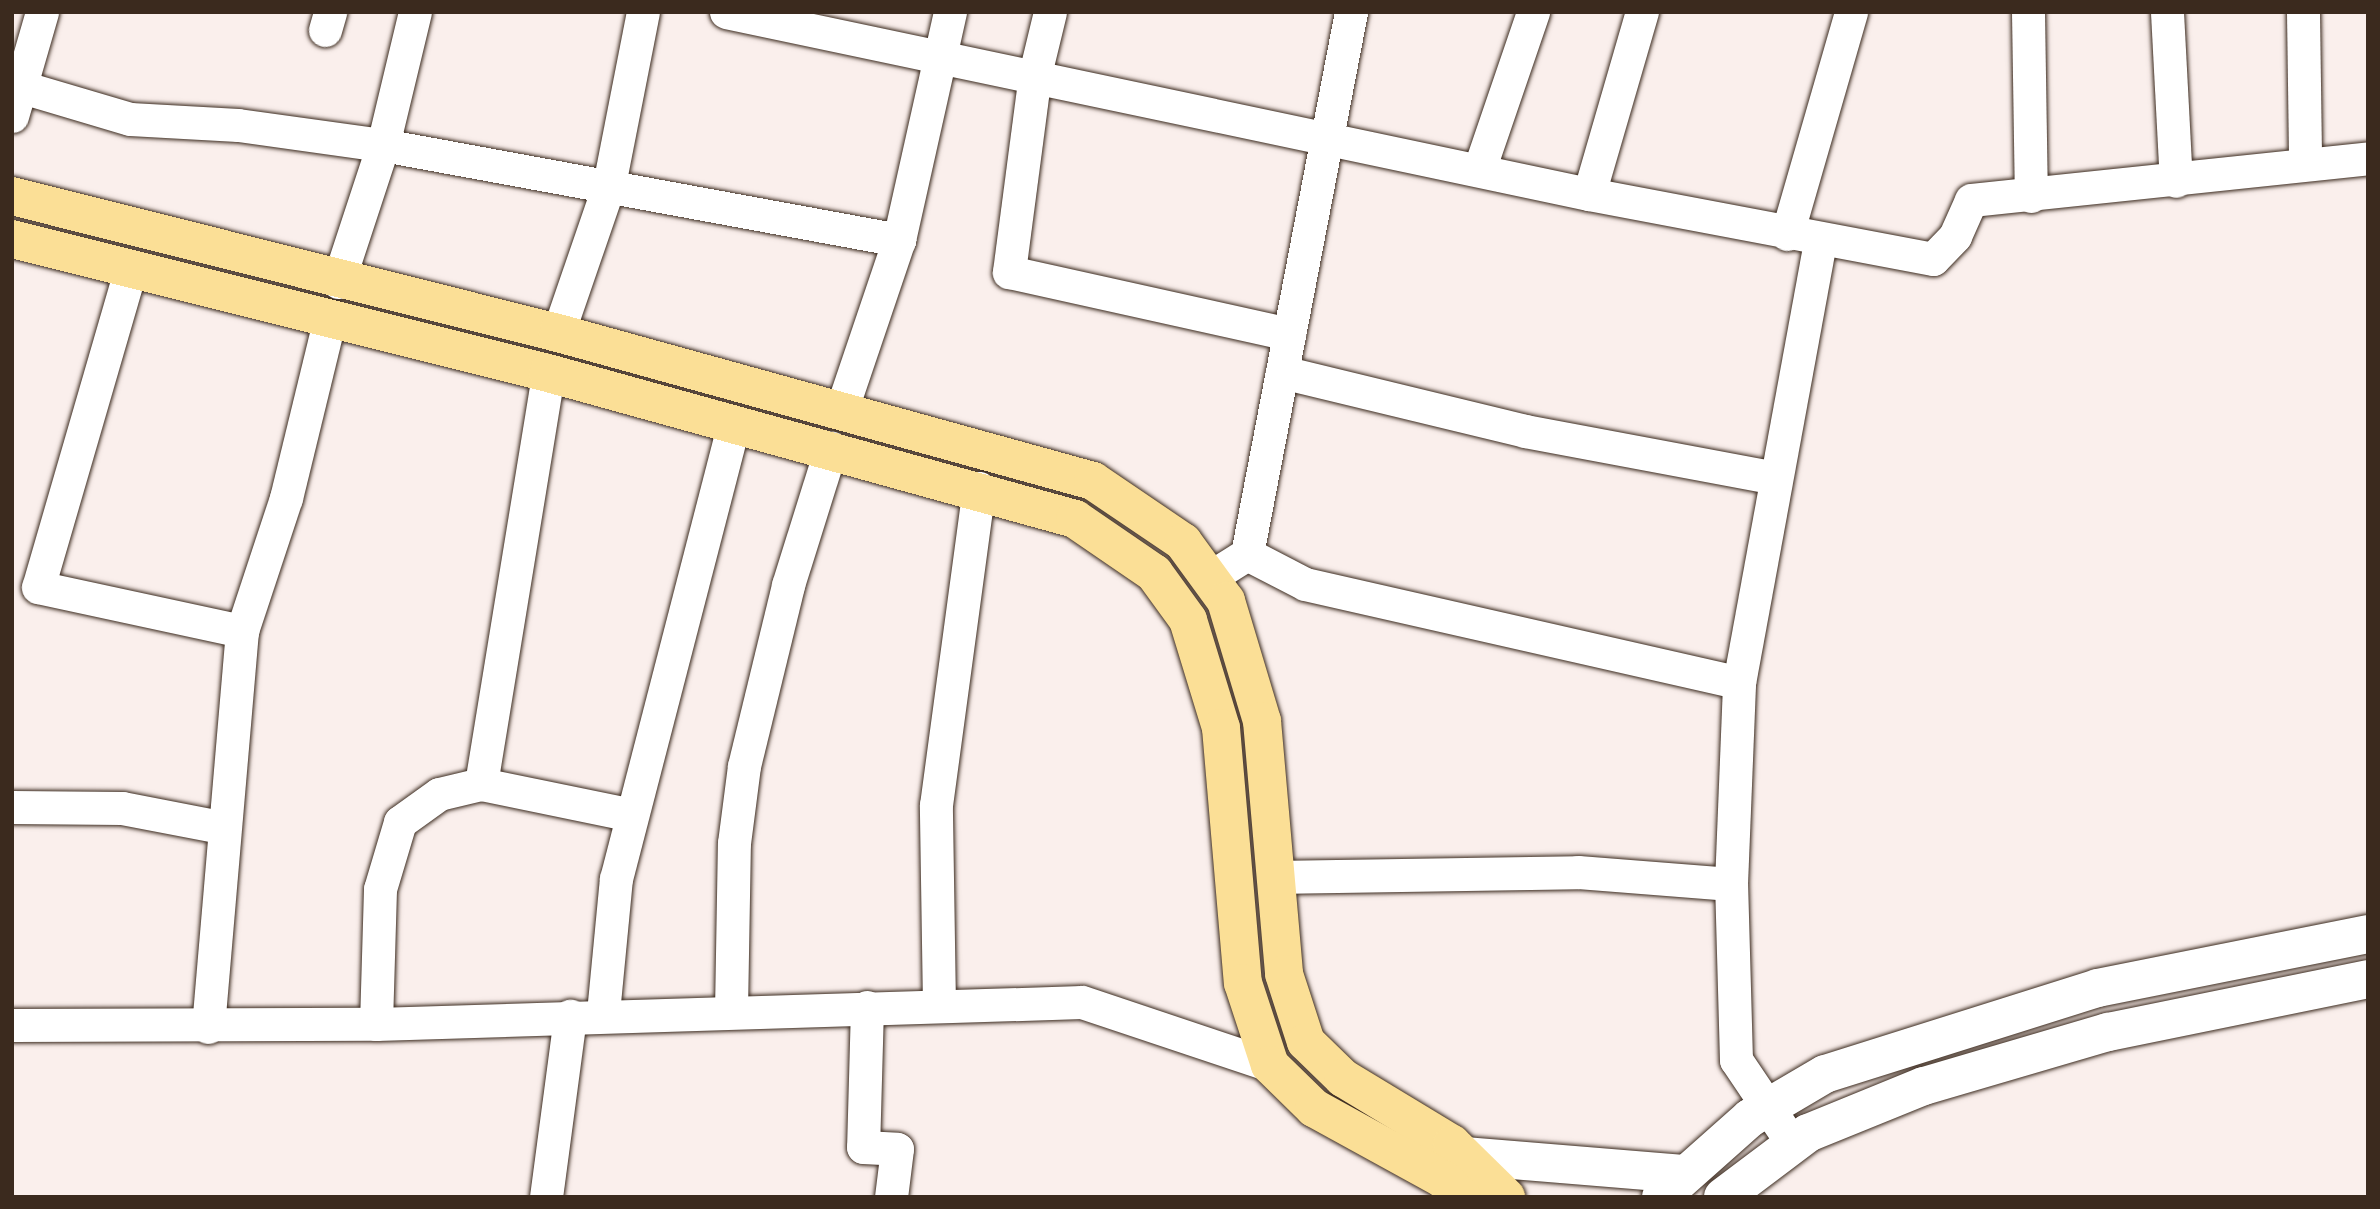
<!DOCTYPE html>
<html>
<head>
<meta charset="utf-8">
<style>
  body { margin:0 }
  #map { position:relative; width:2380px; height:1209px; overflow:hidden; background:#faefec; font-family:Itim,sans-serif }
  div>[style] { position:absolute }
  .roads { filter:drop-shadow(0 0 2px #3b2a1e) drop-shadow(0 0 2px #3b2a1e) }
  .minor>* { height:33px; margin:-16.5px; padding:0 16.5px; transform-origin:16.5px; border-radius:16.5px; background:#fff }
  .tertiary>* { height:38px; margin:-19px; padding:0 19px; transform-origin:19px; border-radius:19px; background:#fff }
  .secondary>* { height:38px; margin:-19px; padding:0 19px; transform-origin:19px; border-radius:19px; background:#fff }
  .trunk>* { height:38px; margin:-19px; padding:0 19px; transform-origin:19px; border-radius:19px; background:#fbdf96 }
  span { translate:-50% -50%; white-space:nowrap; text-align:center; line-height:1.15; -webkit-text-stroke:6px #fff; paint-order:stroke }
  .frame { position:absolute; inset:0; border:14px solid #3b2a1e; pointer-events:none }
</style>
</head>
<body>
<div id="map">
  <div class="roads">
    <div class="minor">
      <div style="left:726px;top:12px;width:882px;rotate:11.91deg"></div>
      <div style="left:1589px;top:194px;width:350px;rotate:10.7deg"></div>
      <div style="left:1933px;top:259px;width:32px;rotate:-46deg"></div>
      <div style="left:1955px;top:236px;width:39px;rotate:-66deg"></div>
      <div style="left:1971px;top:200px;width:399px;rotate:-6deg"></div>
      <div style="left:1050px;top:12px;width:64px;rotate:103.6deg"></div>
      <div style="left:1035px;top:74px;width:200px;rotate:97.5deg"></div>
      <div style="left:1009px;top:272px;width:287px;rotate:12.5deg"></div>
      <div style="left:2028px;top:12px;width:184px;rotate:89.1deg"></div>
      <div style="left:2167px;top:12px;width:169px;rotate:87deg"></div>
      <div style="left:2303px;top:12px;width:152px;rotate:89.2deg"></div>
      <div style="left:325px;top:30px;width:19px;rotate:-74deg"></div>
      <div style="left:22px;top:87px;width:113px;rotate:16.5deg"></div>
      <div style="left:130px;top:119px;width:108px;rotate:3.2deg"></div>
      <div style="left:238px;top:125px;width:146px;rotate:7.9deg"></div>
      <div style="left:383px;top:145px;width:525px;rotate:10.43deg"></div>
      <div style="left:12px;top:116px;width:108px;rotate:-73.9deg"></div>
      <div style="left:1479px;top:170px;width:167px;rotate:-71.1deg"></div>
      <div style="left:1589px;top:194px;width:190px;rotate:-73.8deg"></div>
      <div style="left:1787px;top:234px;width:231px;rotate:-73.9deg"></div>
      <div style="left:130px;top:271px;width:329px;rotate:106.2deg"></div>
      <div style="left:38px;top:587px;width:209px;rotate:12.2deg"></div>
      <div style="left:338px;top:282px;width:144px;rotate:-71.8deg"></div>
      <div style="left:383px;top:145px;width:137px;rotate:-76.5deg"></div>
      <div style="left:558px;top:333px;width:157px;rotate:-71deg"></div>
      <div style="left:609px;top:185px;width:176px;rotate:-78.9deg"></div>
      <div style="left:1282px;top:372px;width:250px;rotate:13.6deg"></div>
      <div style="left:1525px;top:431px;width:255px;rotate:10.6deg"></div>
      <div style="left:842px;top:408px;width:177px;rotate:-71.3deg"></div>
      <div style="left:899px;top:240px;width:234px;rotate:-77.4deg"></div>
      <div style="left:1247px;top:554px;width:65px;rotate:27.3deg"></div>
      <div style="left:1305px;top:584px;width:445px;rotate:12.8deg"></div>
      <div style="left:1209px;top:578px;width:45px;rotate:-32.3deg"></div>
      <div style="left:1247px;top:554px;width:552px;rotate:-79.14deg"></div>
      <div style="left:481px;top:784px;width:416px;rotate:-80.7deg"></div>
      <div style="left:12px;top:807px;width:110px;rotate:0.5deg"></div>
      <div style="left:122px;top:808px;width:101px;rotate:10.9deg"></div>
      <div style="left:1273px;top:877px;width:305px;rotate:-0.9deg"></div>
      <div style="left:1578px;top:872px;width:153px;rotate:4.5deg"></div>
      <div style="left:939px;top:1006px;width:201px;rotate:-90.9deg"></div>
      <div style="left:936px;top:805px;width:320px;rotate:-82.3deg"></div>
      <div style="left:867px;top:1007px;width:140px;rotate:91.6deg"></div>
      <div style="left:863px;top:1147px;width:34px;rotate:3deg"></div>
      <div style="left:897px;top:1149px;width:48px;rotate:97.1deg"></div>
      <div style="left:731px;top:1011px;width:168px;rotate:-89deg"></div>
      <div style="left:734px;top:843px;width:78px;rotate:-82.6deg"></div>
      <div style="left:744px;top:766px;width:186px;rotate:-76.3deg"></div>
      <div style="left:788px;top:585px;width:144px;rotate:-72.6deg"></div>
      <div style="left:603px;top:1013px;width:135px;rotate:-84.5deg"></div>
      <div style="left:616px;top:879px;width:470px;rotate:-75.5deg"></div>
      <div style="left:376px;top:1024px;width:135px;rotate:-88.3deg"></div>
      <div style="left:380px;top:889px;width:70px;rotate:-73.4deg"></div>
      <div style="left:400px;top:822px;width:48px;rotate:-35.7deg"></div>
      <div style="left:439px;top:794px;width:43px;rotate:-13.4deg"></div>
      <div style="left:481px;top:784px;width:154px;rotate:11.6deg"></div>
      <div style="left:12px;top:1025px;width:364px;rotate:-0.2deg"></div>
      <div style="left:376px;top:1024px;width:706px;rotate:-1.78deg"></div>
      <div style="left:1082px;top:1002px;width:198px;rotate:18.5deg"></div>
      <div style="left:208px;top:1027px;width:397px;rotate:-85.1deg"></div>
      <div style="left:242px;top:631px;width:140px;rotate:-71.7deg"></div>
      <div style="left:286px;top:498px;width:181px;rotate:-76.3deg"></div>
      <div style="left:1792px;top:1143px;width:100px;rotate:-124deg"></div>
      <div style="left:1736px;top:1060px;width:176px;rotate:-91.6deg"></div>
      <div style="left:1731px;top:884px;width:201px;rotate:-87.7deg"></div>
      <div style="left:1739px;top:683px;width:450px;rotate:-79.6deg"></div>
      <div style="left:546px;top:1197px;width:183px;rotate:-82.4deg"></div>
    </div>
    <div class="tertiary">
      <div style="left:1464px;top:1156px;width:220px;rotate:4.7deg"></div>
    </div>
    <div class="secondary">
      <div style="left:1661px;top:1197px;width:119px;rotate:-41.6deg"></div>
      <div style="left:1750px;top:1118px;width:87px;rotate:-30.4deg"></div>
      <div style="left:1825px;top:1074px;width:286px;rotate:-17.5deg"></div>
      <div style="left:2098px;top:988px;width:275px;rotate:-11.3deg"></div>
      <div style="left:1723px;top:1197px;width:106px;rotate:-37deg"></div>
      <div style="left:1808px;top:1133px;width:125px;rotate:-22.1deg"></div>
      <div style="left:1924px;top:1086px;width:192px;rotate:-16.4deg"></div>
      <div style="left:2108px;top:1032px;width:265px;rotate:-11.5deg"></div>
    </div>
    <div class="trunk">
      <div style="left:12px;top:196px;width:563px;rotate:14.09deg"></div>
      <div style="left:558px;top:333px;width:555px;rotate:15.46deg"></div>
      <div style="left:1093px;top:481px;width:109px;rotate:34.1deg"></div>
      <div style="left:1183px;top:542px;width:73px;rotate:53.9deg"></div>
      <div style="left:1226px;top:601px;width:125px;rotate:73.3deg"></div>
      <div style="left:1262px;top:721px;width:254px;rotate:85deg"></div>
      <div style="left:1284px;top:974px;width:71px;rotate:72.1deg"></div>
      <div style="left:1306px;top:1042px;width:52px;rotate:44.2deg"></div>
      <div style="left:1343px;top:1078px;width:127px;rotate:31.2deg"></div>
      <div style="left:1452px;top:1144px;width:76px;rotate:44.5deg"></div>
      <div style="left:12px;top:239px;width:552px;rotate:14.04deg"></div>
      <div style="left:548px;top:373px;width:547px;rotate:15.48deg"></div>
      <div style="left:1075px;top:519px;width:96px;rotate:34.4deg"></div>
      <div style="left:1154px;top:573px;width:58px;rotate:54.1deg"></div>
      <div style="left:1188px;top:620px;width:113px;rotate:73deg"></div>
      <div style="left:1221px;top:728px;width:256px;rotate:85.1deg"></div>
      <div style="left:1243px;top:983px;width:86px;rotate:71.8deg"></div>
      <div style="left:1270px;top:1065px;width:62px;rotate:44.3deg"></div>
      <div style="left:1314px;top:1108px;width:147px;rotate:28.8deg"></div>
      <div style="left:1443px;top:1179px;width:26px;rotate:43deg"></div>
    </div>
  </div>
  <div class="frame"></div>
</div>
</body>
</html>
